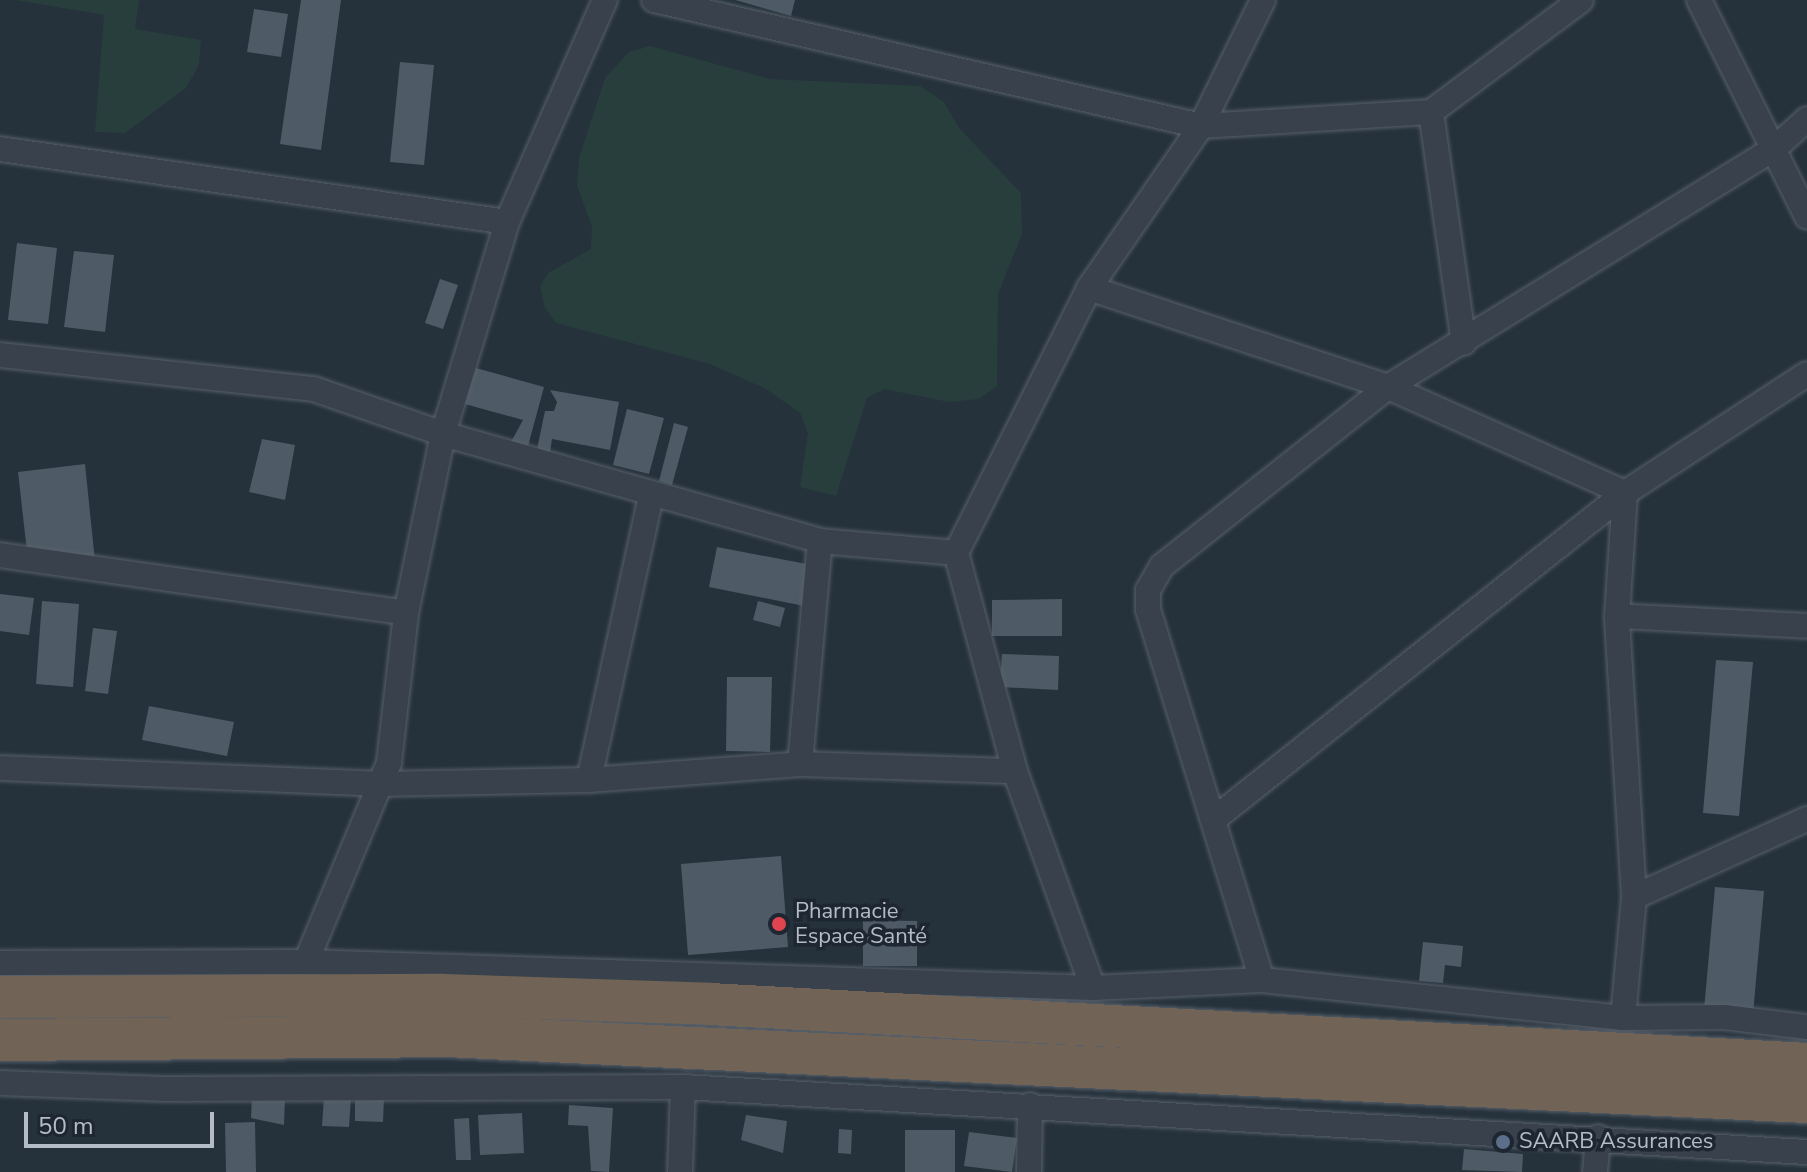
<!DOCTYPE html>
<html>
<head>
<meta charset="utf-8">
<style>
  body { margin:0 }
  #map { position:relative; width:1807px; height:1172px; overflow:hidden; background:#25313b; font-family:"Nunito Sans",sans-serif }
  div>[style] { position:absolute }
  .green>* { inset:0; background:#283e3d }
  .building>* { inset:0; background:#4e5b67 }
  .roads { filter:drop-shadow(0 0 2px #57606a) drop-shadow(0 0 2px #57606a) }
  .street>* { height:24px; margin:-12px; padding:0 12px; transform-origin:12px; border-radius:12px; background:#39424c }
  .highway>* { height:42px; margin:-21px; padding:0 21px; transform-origin:21px; border-radius:21px; background:#716456 }
  .dots>* { width:22px; height:22px; translate:-50% -50%; box-sizing:border-box; border:4px solid #1e2731; border-radius:50% }
  span { translate:-50% -50%; white-space:nowrap; text-align:center; line-height:1.15; -webkit-text-stroke:7px #1e2731; paint-order:stroke }
  .poi-label { font-size:22px; color:#b4bdc7 }
  .left { translate:0 -50%; text-align:left }
  .scale { position:absolute; left:24px; top:1112px; width:190px; height:36px; box-sizing:border-box; border:4px solid #b4bdc7; border-top:0; padding-left:10px; font-size:24px; line-height:28px; white-space:nowrap; color:#b4bdc7; -webkit-text-stroke:6px #1e2731; paint-order:stroke }
</style>
</head>
<body>
<div id="map">
  <div class="green">
    <div style="clip-path:polygon(15px 0,139px 0,135px 29px,201px 40px,199px 65px,186px 88px,125px 133px,95px 132px,104px 15px)"></div>
    <div style="clip-path:polygon(650px 46px,770px 79px,920px 86px,944px 102px,959px 128px,1021px 193px,1022px 234px,998px 294px,997px 386px,979px 399px,949px 402px,884px 389px,867px 398px,836px 496px,800px 487px,808px 433px,800px 413px,766px 389px,710px 364px,556px 323px,545px 308px,540px 286px,548px 273px,591px 249px,592px 227px,577px 186px,579px 158px,605px 78px,629px 52px)"></div>
  </div>
  <div class="building">
    <div style="clip-path:polygon(301px 0,341px 0,321px 150px,280px 144px)"></div>
    <div style="clip-path:polygon(735px 0,795px 0,791px 16px)"></div>
    <div style="clip-path:polygon(254px 9px,288px 14px,281px 57px,247px 52px)"></div>
    <div style="clip-path:polygon(400px 62px,434px 65px,424px 165px,390px 162px)"></div>
    <div style="clip-path:polygon(17px 243px,57px 248px,48px 324px,8px 320px)"></div>
    <div style="clip-path:polygon(74px 251px,114px 255px,105px 332px,64px 327px)"></div>
    <div style="clip-path:polygon(440px 279px,458px 285px,443px 329px,425px 323px)"></div>
    <div style="clip-path:polygon(476px 368px,544px 387px,528px 446px,511px 442px,523px 420px,465px 404px)"></div>
    <div style="clip-path:polygon(550px 390px,619px 402px,610px 450px,552px 439px,550px 452px,537px 449px,545px 411px,554px 411px,557px 402px)"></div>
    <div style="clip-path:polygon(627px 409px,664px 418px,649px 474px,613px 465px)"></div>
    <div style="clip-path:polygon(674px 423px,688px 427px,672px 485px,659px 481px)"></div>
    <div style="clip-path:polygon(262px 439px,295px 445px,285px 500px,249px 492px)"></div>
    <div style="clip-path:polygon(85px 464px,95px 561px,27px 552px,18px 472px)"></div>
    <div style="clip-path:polygon(717px 547px,812px 565px,809px 607px,709px 587px)"></div>
    <div style="clip-path:polygon(0 594px,34px 598px,29px 635px,0 631px)"></div>
    <div style="clip-path:polygon(1062px 599px,1062px 636px,992px 636px,992px 600px)"></div>
    <div style="clip-path:polygon(42px 601px,79px 604px,73px 687px,36px 684px)"></div>
    <div style="clip-path:polygon(758px 601px,785px 608px,780px 627px,753px 620px)"></div>
    <div style="clip-path:polygon(93px 628px,117px 631px,108px 694px,85px 691px)"></div>
    <div style="clip-path:polygon(1002px 654px,1059px 656px,1058px 690px,1000px 687px)"></div>
    <div style="clip-path:polygon(1716px 660px,1753px 662px,1739px 816px,1703px 813px)"></div>
    <div style="clip-path:polygon(727px 677px,772px 677px,770px 752px,726px 751px)"></div>
    <div style="clip-path:polygon(149px 706px,234px 722px,227px 756px,142px 740px)"></div>
    <div style="clip-path:polygon(781px 856px,788px 947px,688px 955px,681px 864px)"></div>
    <div style="clip-path:polygon(1715px 887px,1764px 891px,1753px 1014px,1704px 1010px)"></div>
    <div style="clip-path:polygon(863px 920px,917px 921px,917px 966px,863px 966px)"></div>
    <div style="clip-path:polygon(1423px 942px,1463px 946px,1461px 967px,1445px 965px,1443px 983px,1419px 981px)"></div>
    <div style="clip-path:polygon(252px 1096px,285px 1097px,284px 1125px,251px 1118px)"></div>
    <div style="clip-path:polygon(324px 1097px,351px 1098px,349px 1127px,322px 1126px)"></div>
    <div style="clip-path:polygon(355px 1098px,384px 1098px,383px 1122px,355px 1121px)"></div>
    <div style="clip-path:polygon(569px 1105px,613px 1108px,609px 1172px,591px 1171px,588px 1126px,568px 1125px)"></div>
    <div style="clip-path:polygon(522px 1113px,524px 1153px,480px 1155px,478px 1115px)"></div>
    <div style="clip-path:polygon(746px 1115px,787px 1121px,783px 1153px,741px 1140px)"></div>
    <div style="clip-path:polygon(469px 1118px,471px 1160px,456px 1160px,454px 1119px)"></div>
    <div style="clip-path:polygon(255px 1122px,256px 1172px,226px 1172px,225px 1123px)"></div>
    <div style="clip-path:polygon(839px 1129px,852px 1130px,851px 1154px,838px 1153px)"></div>
    <div style="clip-path:polygon(905px 1130px,955px 1130px,955px 1172px,905px 1172px)"></div>
    <div style="clip-path:polygon(969px 1132px,1017px 1138px,1012px 1172px,964px 1166px)"></div>
    <div style="clip-path:polygon(1464px 1149px,1523px 1154px,1522px 1172px,1462px 1170px)"></div>
  </div>
  <div class="roads">
    <div class="street">
      <div style="left:654px;top:0;width:561px;rotate:12.97deg"></div>
      <div style="left:1201px;top:126px;width:230px;rotate:-3.5deg"></div>
      <div style="left:1431px;top:112px;width:187px;rotate:-36.7deg"></div>
      <div style="left:1699px;top:0;width:242px;rotate:63.5deg"></div>
      <div style="left:1431px;top:112px;width:233px;rotate:81.9deg"></div>
      <div style="left:0;top:149px;width:512px;rotate:8.19deg"></div>
      <div style="left:1089px;top:288px;width:315px;rotate:18.3deg"></div>
      <div style="left:1388px;top:387px;width:260px;rotate:24.1deg"></div>
      <div style="left:0;top:355px;width:316px;rotate:6.2deg"></div>
      <div style="left:314px;top:389px;width:137px;rotate:19.2deg"></div>
      <div style="left:443px;top:434px;width:392px;rotate:15.8deg"></div>
      <div style="left:820px;top:541px;width:137px;rotate:5deg"></div>
      <div style="left:0;top:555px;width:410px;rotate:8.1deg"></div>
      <div style="left:1617px;top:616px;width:190px;rotate:3deg"></div>
      <div style="left:800px;top:764px;width:224px;rotate:-84.9deg"></div>
      <div style="left:0;top:768px;width:378px;rotate:2.4deg"></div>
      <div style="left:378px;top:784px;width:211px;rotate:-1.1deg"></div>
      <div style="left:589px;top:780px;width:212px;rotate:-4.3deg"></div>
      <div style="left:800px;top:764px;width:215px;rotate:1.9deg"></div>
      <div style="left:589px;top:780px;width:291px;rotate:-77.7deg"></div>
      <div style="left:1213px;top:820px;width:526px;rotate:-38.44deg"></div>
      <div style="left:1625px;top:493px;width:217px;rotate:-33.2deg"></div>
      <div style="left:1634px;top:897px;width:190px;rotate:-24.3deg"></div>
      <div style="left:306px;top:962px;width:216px;rotate:-67.4deg"></div>
      <div style="left:389px;top:763px;width:151px;rotate:-83.5deg"></div>
      <div style="left:406px;top:613px;width:183px;rotate:-78.3deg"></div>
      <div style="left:443px;top:434px;width:221px;rotate:-73.2deg"></div>
      <div style="left:507px;top:222px;width:243px;rotate:-66.2deg"></div>
      <div style="left:0;top:963px;width:306px;rotate:-0.2deg"></div>
      <div style="left:306px;top:962px;width:787px;rotate:1.89deg"></div>
      <div style="left:1093px;top:988px;width:169px;rotate:-2.7deg"></div>
      <div style="left:1262px;top:980px;width:363px;rotate:6deg"></div>
      <div style="left:1623px;top:1018px;width:101px;rotate:-0.6deg"></div>
      <div style="left:1724px;top:1017px;width:84px;rotate:6.9deg"></div>
      <div style="left:1262px;top:980px;width:387px;rotate:-107.1deg"></div>
      <div style="left:1148px;top:610px;width:20px;rotate:-90deg"></div>
      <div style="left:1148px;top:590px;width:28px;rotate:-60deg"></div>
      <div style="left:1162px;top:566px;width:288px;rotate:-38.4deg"></div>
      <div style="left:1388px;top:387px;width:455px;rotate:-31.7deg"></div>
      <div style="left:1775px;top:148px;width:43px;rotate:-42.2deg"></div>
      <div style="left:1093px;top:988px;width:231px;rotate:-109.8deg"></div>
      <div style="left:1015px;top:771px;width:226px;rotate:-105.1deg"></div>
      <div style="left:956px;top:553px;width:297px;rotate:-63.3deg"></div>
      <div style="left:1089px;top:288px;width:197px;rotate:-55.3deg"></div>
      <div style="left:1201px;top:126px;width:140px;rotate:-63.8deg"></div>
      <div style="left:1623px;top:1018px;width:121px;rotate:-84.8deg"></div>
      <div style="left:1634px;top:897px;width:282px;rotate:-93.5deg"></div>
      <div style="left:1617px;top:616px;width:123px;rotate:-86.3deg"></div>
      <div style="left:0;top:1083px;width:164px;rotate:2.1deg"></div>
      <div style="left:164px;top:1089px;width:519px;rotate:-0.22deg"></div>
      <div style="left:683px;top:1087px;width:1126px;rotate:3.31deg"></div>
      <div style="left:680px;top:1172px;width:85px;rotate:-88deg"></div>
      <div style="left:1029px;top:1172px;width:67px;rotate:-89.1deg"></div>
      <div style="left:1595px;top:1172px;width:35px;rotate:-85deg"></div>
    </div>
    <div class="highway">
      <div style="left:0;top:997px;width:443px;rotate:-0.3deg"></div>
      <div style="left:443px;top:995px;width:267px;rotate:1.9deg"></div>
      <div style="left:710px;top:1004px;width:1099px;rotate:3.13deg"></div>
      <div style="left:0;top:1040px;width:447px;rotate:-0.5deg"></div>
      <div style="left:447px;top:1036px;width:1362px;rotate:2.78deg"></div>
    </div>
  </div>
  <div class="dots">
    <div style="left:779px;top:924px;background:#e0444e"></div>
    <div style="left:1503px;top:1142px;background:#5c6f8a"></div>
  </div>
  <div class="poi-label">
    <span class="left" style="left:795px;top:924px">Pharmacie<br>Espace Santé</span>
    <span class="left" style="left:1519px;top:1142px">SAARB Assurances</span>
  </div>
  <div class="scale">50 m</div>
</div>
</body>
</html>
